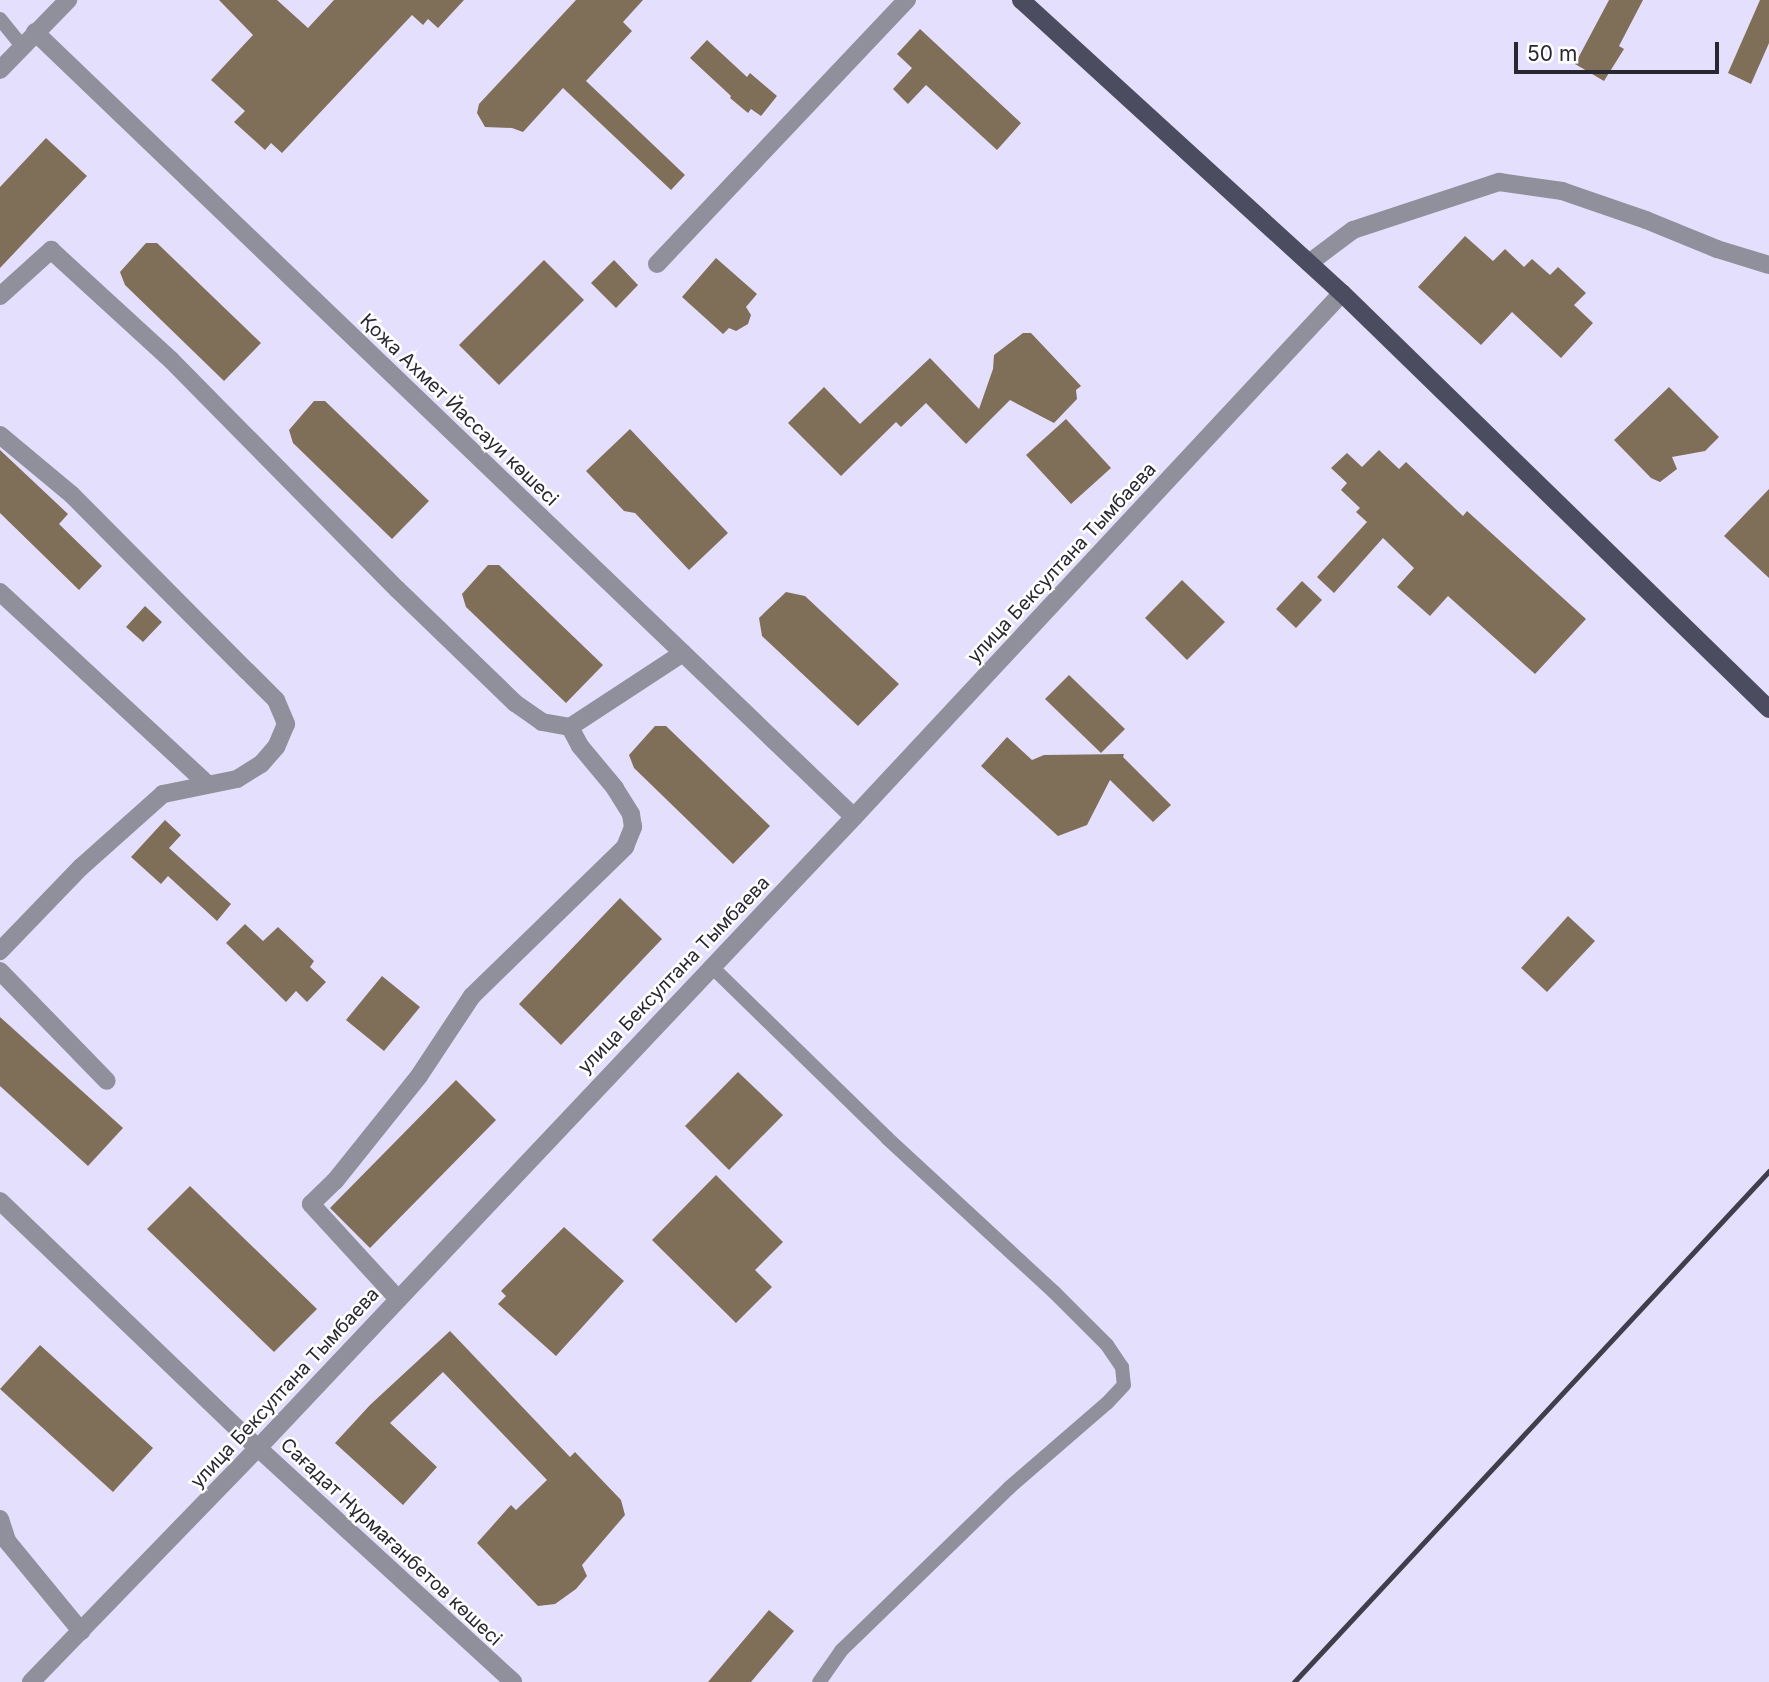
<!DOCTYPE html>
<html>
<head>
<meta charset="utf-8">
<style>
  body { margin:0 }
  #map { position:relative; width:1769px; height:1682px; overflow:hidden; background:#e4dffd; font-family:Inter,sans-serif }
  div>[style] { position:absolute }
  .building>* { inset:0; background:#806f58 }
  .service>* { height:14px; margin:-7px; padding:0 7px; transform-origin:7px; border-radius:7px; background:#90909c }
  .minor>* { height:18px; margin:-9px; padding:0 9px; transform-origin:9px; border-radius:9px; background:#90909c }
  .primary>* { height:18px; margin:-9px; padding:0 9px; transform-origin:9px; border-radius:9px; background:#4c4c61 }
  .rail>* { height:5px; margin:-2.5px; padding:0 2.5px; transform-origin:2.5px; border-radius:2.5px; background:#413e4c }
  span { translate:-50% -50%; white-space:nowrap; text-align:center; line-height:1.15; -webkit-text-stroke:5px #fff; paint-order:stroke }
  .street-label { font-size:19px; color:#292732 }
  .scale { position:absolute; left:1514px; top:42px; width:205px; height:32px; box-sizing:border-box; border:4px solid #292732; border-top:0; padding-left:9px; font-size:21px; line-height:24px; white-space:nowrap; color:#292732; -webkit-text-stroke:5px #fff; paint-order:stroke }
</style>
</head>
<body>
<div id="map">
  <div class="building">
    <div style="clip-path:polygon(219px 0,277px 0,308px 28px,334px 0,464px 0,438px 28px,428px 19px,423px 25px,412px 15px,282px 153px,271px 143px,265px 150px,234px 122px,245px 111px,211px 80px,253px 35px)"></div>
    <div style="clip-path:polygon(576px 0,643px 0,623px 22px,632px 31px,586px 81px,685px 175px,671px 190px,563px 88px,523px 132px,512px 128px,485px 127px,477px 113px,479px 104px)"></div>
    <div style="clip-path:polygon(1609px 0,1643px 0,1619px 46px,1624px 49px,1604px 81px,1575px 64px)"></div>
    <div style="clip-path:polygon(1760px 0,1769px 0,1769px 43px,1751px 84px,1728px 73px)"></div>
    <div style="clip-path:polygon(920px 29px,1021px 123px,997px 150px,926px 85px,908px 104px,893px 89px,912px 68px,897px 54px)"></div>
    <div style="clip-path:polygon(707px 40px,747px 77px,750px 73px,777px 96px,761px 116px,751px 109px,748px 113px,730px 98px,731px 96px,690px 58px)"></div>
    <div style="clip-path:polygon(46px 138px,87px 176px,0 268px,0 187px)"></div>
    <div style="clip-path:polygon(1465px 236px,1493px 261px,1505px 249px,1524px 267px,1532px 259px,1550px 275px,1558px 267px,1586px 293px,1574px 305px,1593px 323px,1561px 358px,1512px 312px,1481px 345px,1418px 287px)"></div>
    <div style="clip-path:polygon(146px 243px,157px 243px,261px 343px,224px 381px,125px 285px,120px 272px)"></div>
    <div style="clip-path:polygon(716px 258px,757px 294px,746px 307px,751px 315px,748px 324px,736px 331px,729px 328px,723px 334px,682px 297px)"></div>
    <div style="clip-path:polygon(544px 260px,584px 300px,499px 385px,459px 345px)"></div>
    <div style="clip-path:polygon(614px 260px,638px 285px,616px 308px,591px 283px)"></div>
    <div style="clip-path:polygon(1023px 333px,1031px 333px,1081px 386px,1076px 390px,1077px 399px,1054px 423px,1010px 400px,966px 444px,926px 403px,901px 427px,896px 422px,841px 476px,788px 423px,824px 387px,860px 424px,930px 358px,979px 409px,993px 369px,994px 355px)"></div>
    <div style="clip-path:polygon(1669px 387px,1719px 437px,1705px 451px,1672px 457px,1677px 469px,1660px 482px,1651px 478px,1614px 440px)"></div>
    <div style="clip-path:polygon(314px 401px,325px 401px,429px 501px,392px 539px,293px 443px,289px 430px)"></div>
    <div style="clip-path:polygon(1066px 419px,1111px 468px,1071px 504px,1026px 455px)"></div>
    <div style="clip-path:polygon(630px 429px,728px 533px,689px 570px,635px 513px,624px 511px,586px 471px)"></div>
    <div style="clip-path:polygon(0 450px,68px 514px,59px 524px,102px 566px,79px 590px,0 513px)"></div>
    <div style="clip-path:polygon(1379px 450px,1399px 469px,1406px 462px,1463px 516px,1467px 511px,1586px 619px,1535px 674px,1448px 596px,1430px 616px,1397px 587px,1414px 568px,1383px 538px,1334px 593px,1317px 577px,1367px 522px,1356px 512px,1360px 508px,1341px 490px,1347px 483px,1331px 468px,1347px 453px,1362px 467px)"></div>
    <div style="clip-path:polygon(1769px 489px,1769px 578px,1724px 536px)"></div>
    <div style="clip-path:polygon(488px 565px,499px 565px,603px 665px,566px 703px,466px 607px,462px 594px)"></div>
    <div style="clip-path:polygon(1182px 580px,1225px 622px,1187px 660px,1145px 618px)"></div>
    <div style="clip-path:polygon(1302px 581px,1322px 600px,1296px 628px,1276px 609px)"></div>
    <div style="clip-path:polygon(786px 592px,805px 596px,899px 684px,858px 726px,762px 636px,759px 618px)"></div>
    <div style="clip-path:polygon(145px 606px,162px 622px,143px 642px,126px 627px)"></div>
    <div style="clip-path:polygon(1069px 675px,1125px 729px,1101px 753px,1045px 699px)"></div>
    <div style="clip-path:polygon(655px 726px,666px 726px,770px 826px,733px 864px,634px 768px,629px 755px)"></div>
    <div style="clip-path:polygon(1007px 737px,1032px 760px,1044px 755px,1124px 754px,1123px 757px,1171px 805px,1153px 822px,1110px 780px,1087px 825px,1058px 836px,981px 766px)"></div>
    <div style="clip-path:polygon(165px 820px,181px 835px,169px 848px,231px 904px,217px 921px,168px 876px,161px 884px,131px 857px)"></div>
    <div style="clip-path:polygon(620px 898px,662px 939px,561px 1045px,519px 1004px)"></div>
    <div style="clip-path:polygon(1568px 916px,1595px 941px,1547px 992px,1521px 968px)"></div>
    <div style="clip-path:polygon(245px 924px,263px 941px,278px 927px,314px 961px,310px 967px,326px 982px,307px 1002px,296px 991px,286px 1002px,226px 943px)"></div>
    <div style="clip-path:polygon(382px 976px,420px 1007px,384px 1051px,346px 1020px)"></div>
    <div style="clip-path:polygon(0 1017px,123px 1128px,88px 1166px,0 1086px)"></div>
    <div style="clip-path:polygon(738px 1072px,783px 1115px,729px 1170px,685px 1126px)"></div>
    <div style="clip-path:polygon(456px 1080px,496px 1120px,370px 1248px,330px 1208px)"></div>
    <div style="clip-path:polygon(716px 1175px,783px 1242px,755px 1270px,772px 1287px,736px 1323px,652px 1240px)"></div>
    <div style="clip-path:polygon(190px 1186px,317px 1309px,274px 1352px,147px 1229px)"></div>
    <div style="clip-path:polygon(564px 1227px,624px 1281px,556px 1356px,498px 1304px,506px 1296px,501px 1291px)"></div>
    <div style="clip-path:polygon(450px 1331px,570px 1457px,575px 1452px,621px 1500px,625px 1515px,582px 1565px,587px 1576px,576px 1589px,555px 1604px,538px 1606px,477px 1543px,511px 1505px,516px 1510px,547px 1480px,443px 1372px,390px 1423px,437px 1467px,403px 1505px,335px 1443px,370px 1405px)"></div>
    <div style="clip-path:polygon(40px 1345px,153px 1448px,113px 1492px,0 1389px)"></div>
    <div style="clip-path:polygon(769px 1610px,794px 1631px,751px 1682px,708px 1682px)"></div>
  </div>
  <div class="service">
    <div style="left:0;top:19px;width:35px;rotate:51deg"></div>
    <div style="left:711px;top:966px;width:246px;rotate:44.3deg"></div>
    <div style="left:887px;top:1138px;width:227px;rotate:42.7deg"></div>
    <div style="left:1054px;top:1292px;width:75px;rotate:45deg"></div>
    <div style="left:1107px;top:1345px;width:27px;rotate:56deg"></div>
    <div style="left:1122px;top:1367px;width:18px;rotate:84deg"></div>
    <div style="left:1124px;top:1385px;width:25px;rotate:133deg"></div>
    <div style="left:1107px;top:1403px;width:130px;rotate:139.1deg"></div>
    <div style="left:1009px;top:1488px;width:234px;rotate:135.9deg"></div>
    <div style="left:841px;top:1651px;width:38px;rotate:125deg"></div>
  </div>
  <div class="minor">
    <div style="left:35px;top:32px;width:1134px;rotate:43.79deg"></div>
    <div style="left:0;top:70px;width:98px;rotate:-45.8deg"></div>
    <div style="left:1309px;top:263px;width:55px;rotate:-36.9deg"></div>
    <div style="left:1353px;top:230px;width:154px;rotate:-18.2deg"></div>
    <div style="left:1499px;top:182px;width:64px;rotate:8.1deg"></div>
    <div style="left:1562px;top:191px;width:89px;rotate:19deg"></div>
    <div style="left:1646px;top:220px;width:77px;rotate:22.2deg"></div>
    <div style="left:1717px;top:249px;width:54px;rotate:17.1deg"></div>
    <div style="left:657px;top:264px;width:364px;rotate:-46.6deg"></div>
    <div style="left:0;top:296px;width:69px;rotate:-42deg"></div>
    <div style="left:51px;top:250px;width:163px;rotate:42.5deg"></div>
    <div style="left:171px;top:360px;width:322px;rotate:45.4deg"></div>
    <div style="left:397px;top:589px;width:164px;rotate:44deg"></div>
    <div style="left:515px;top:703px;width:33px;rotate:35deg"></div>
    <div style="left:542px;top:722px;width:28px;rotate:10deg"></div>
    <div style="left:0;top:435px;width:94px;rotate:39.8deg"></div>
    <div style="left:72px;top:495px;width:248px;rotate:45.2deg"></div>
    <div style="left:247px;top:671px;width:41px;rotate:45deg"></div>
    <div style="left:276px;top:700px;width:26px;rotate:67deg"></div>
    <div style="left:286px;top:724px;width:25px;rotate:113deg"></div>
    <div style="left:276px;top:747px;width:23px;rotate:131deg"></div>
    <div style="left:261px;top:764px;width:28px;rotate:148deg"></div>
    <div style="left:237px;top:779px;width:76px;rotate:168.5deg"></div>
    <div style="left:163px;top:794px;width:110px;rotate:138.3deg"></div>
    <div style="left:81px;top:867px;width:117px;rotate:134deg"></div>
    <div style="left:0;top:592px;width:282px;rotate:42.8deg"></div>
    <div style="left:0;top:971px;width:153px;rotate:45.8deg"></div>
    <div style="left:0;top:1201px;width:357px;rotate:43.8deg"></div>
    <div style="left:258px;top:1448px;width:346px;rotate:42.5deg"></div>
    <div style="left:398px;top:1299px;width:129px;rotate:-132.5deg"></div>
    <div style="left:311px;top:1204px;width:33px;rotate:-44deg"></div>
    <div style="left:335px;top:1181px;width:134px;rotate:-51.3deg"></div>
    <div style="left:419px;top:1076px;width:96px;rotate:-56.5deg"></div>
    <div style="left:472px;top:996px;width:214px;rotate:-44.2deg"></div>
    <div style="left:625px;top:847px;width:22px;rotate:-68deg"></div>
    <div style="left:633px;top:827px;width:13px;rotate:-99deg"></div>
    <div style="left:631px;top:814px;width:31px;rotate:-122deg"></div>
    <div style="left:615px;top:788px;width:55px;rotate:-129.8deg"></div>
    <div style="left:580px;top:746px;width:21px;rotate:-118deg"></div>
    <div style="left:570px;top:727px;width:135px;rotate:-33.2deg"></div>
    <div style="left:0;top:1519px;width:23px;rotate:72deg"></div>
    <div style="left:7px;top:1541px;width:117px;rotate:50.6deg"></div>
    <div style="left:31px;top:1682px;width:326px;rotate:-45.9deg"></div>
    <div style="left:258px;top:1448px;width:868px;rotate:-46.63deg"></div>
    <div style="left:854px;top:817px;width:716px;rotate:-47.04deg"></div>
  </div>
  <div class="primary">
    <div style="left:1021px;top:0;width:435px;rotate:42.4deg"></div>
    <div style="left:1342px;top:293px;width:596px;rotate:44.25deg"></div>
  </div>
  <div class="rail">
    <div style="left:1294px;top:1682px;width:698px;rotate:-47.09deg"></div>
  </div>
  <div class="street-label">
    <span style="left:459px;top:410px;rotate:44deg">Қожа Ахмет Йассауи көшесі</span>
    <span style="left:1062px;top:563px;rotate:-47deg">улица Бексултана Тымбаева</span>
    <span style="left:674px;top:975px;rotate:-46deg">улица Бексултана Тымбаева</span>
    <span style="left:285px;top:1388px;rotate:-47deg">улица Бексултана Тымбаева</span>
    <span style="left:391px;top:1542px;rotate:43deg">Сағадат Нұрмағанбетов көшесі</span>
  </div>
  <div class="scale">50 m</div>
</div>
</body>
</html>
